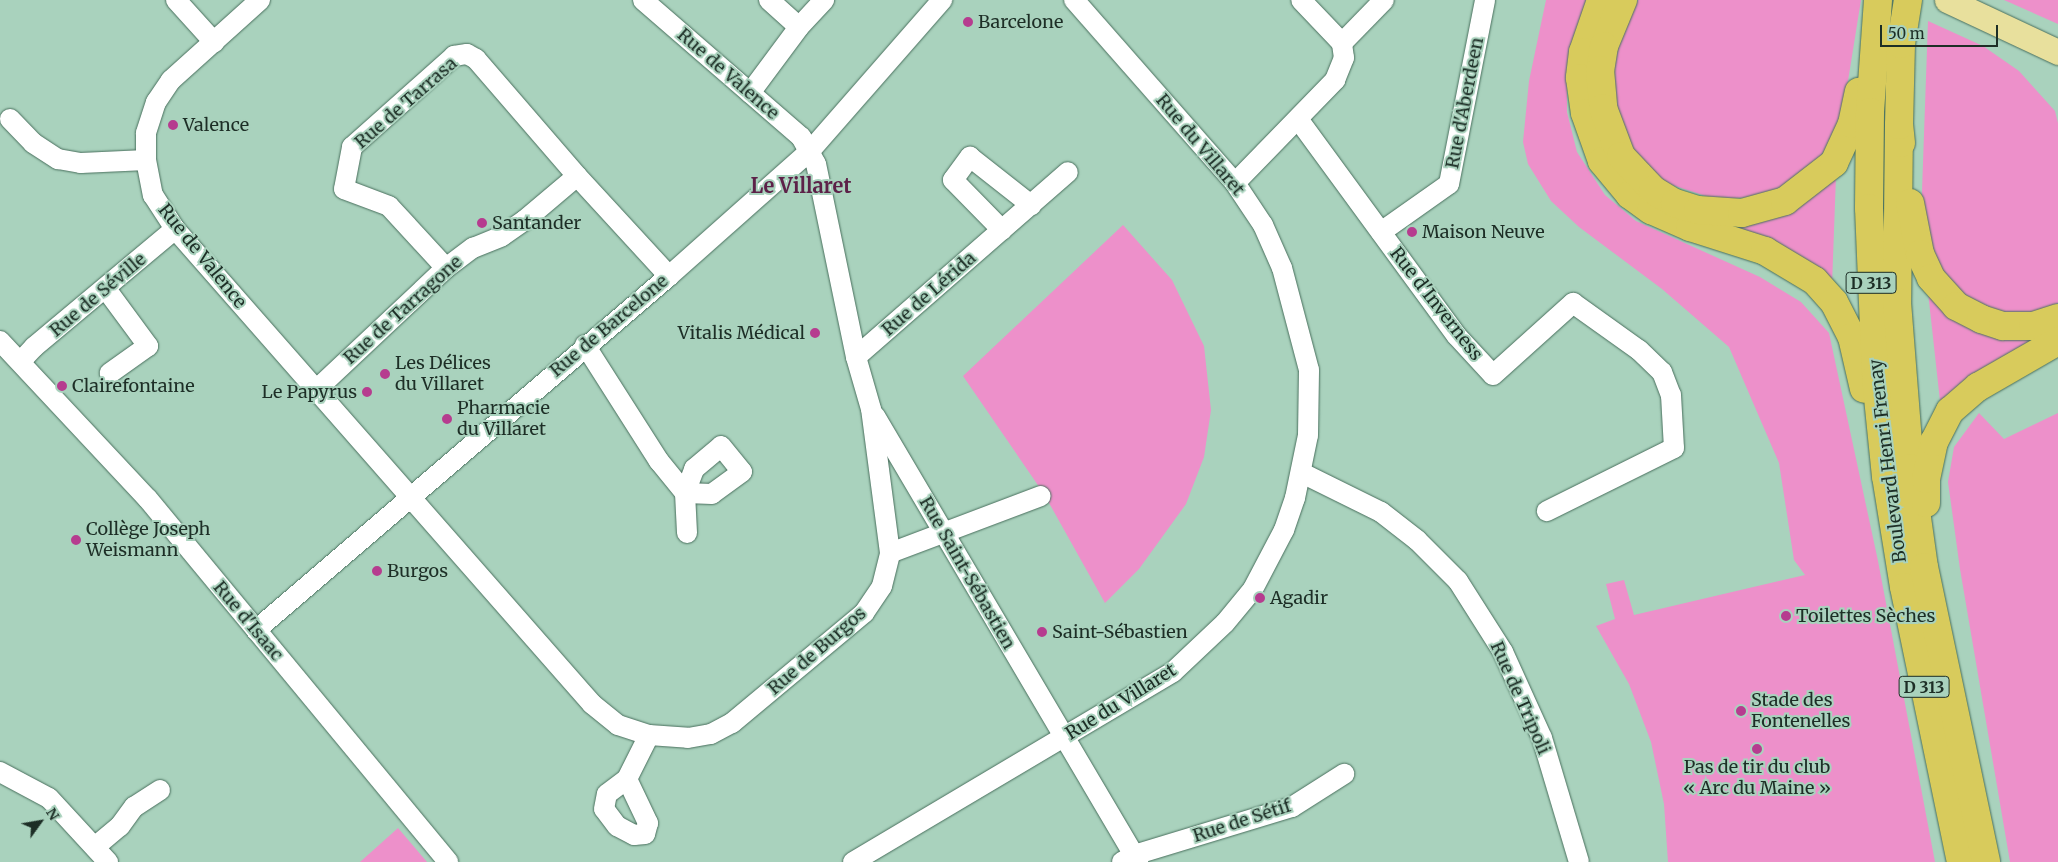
<!DOCTYPE html>
<html>
<head>
<meta charset="utf-8">
<style>
  body { margin:0 }
  #map { position:relative; width:2058px; height:862px; overflow:hidden; background:#a9d2bd; font-family:Merriweather,serif }
  div>[style] { position:absolute }
  .green>* { inset:0; background:#ed90ca }
  .roads { filter:drop-shadow(0 0 1px #496f5d) drop-shadow(0 0 1px #496f5d) }
  .minor>* { height:20px; margin:-10px; padding:0 10px; transform-origin:10px; border-radius:10px; background:#fff }
  .major>* { height:25px; margin:-12.5px; padding:0 12.5px; transform-origin:12.5px; border-radius:12.5px; background:#e8e09d }
  .highway>* { height:28px; margin:-14px; padding:0 14px; transform-origin:14px; border-radius:14px; background:#d8cb5c }
  .dots>* { width:14px; height:14px; translate:-50% -50%; box-sizing:border-box; border:2px solid #a9d2bd; border-radius:50% }
  span { translate:-50% -50%; white-space:nowrap; text-align:center; line-height:1.15; -webkit-text-stroke:4px #a9d2bd; paint-order:stroke }
  .shield-label span { padding:1px 4px; background:#a9d2bd; border:1px solid; border-radius:4px; -webkit-text-stroke-width:0 }
  .shield-label { font-size:16px; color:#1d2e26; font-weight:700 }
  .poi-label { font-size:18px; color:#1d2e26 }
  .left { translate:0 -50%; text-align:left }
  .right { translate:-100% -50%; text-align:right }
  .street-label { font-size:18px; color:#1d2e26 }
  .quarter-label { font-size:20px; color:#5c2148; font-weight:700 }
  .north { position:absolute; left:15px; top:797px; width:50px; height:50px; -webkit-text-stroke:4px #a9d2bd; paint-order:stroke; rotate:58deg; font-size:14px; font-weight:700; line-height:20px; text-align:center; color:#1d2e26 }
  .north::after { content:''; display:block; margin:auto; width:18px; height:22px; background:#1d2e26; clip-path:polygon(50% 0,100% 100%,50% 72%,0 100%) }
  .scale { position:absolute; left:1880px; top:25px; width:118px; height:22px; box-sizing:border-box; border:2px solid #1d2e26; border-top:0; padding-left:6px; font-size:15px; line-height:18px; white-space:nowrap; color:#1d2e26; -webkit-text-stroke:4px #a9d2bd; paint-order:stroke }
</style>
</head>
<body>
<div id="map">
  <div class="green">
    <div style="clip-path:polygon(1546px 0,1587px 0,1567px 65px,1567px 112px,1577px 152px,1605px 195px,1636px 221px,1760px 277px,1801px 302px,1829px 333px,1878px 561px,1935px 862px,1668px 862px,1664px 804px,1651px 742px,1629px 684px,1596px 626px,1615px 619px,1606px 584px,1624px 580px,1634px 615px,1805px 575px,1794px 560px,1779px 463px,1729px 347px,1662px 289px,1579px 227px,1551px 201px,1528px 164px,1523px 142px,1529px 81px)"></div>
    <div style="clip-path:polygon(1638px 0,1861px 0,1843px 112px,1820px 159px,1788px 188px,1758px 197px,1715px 199px,1669px 184px,1643px 166px,1619px 132px,1606px 63px)"></div>
    <div style="clip-path:polygon(2004px 0,2058px 0,2058px 24px)"></div>
    <div style="clip-path:polygon(1928px 21px,1983px 46px,2019px 71px,2055px 111px,2058px 123px,2058px 303px,2049px 308px,2023px 314px,1994px 312px,1966px 301px,1937px 271px,1921px 219px)"></div>
    <div style="clip-path:polygon(1836px 176px,1832px 285px,1731px 234px,1732px 224px)"></div>
    <div style="clip-path:polygon(1123px 225px,1172px 280px,1204px 346px,1211px 410px,1204px 457px,1186px 504px,1139px 569px,1105px 603px,1044px 494px,963px 376px)"></div>
    <div style="clip-path:polygon(1928px 292px,2058px 328px,1941px 410px)"></div>
    <div style="clip-path:polygon(1979px 413px,2004px 439px,2058px 413px,2058px 862px,2010px 862px,1960px 569px,1948px 482px,1954px 447px)"></div>
    <div style="clip-path:polygon(398px 828px,427px 862px,360px 862px)"></div>
  </div>
  <div class="roads">
    <div class="minor">
      <div style="left:176px;top:0;width:57px;rotate:47.9deg"></div>
      <div style="left:260px;top:0;width:120px;rotate:138deg"></div>
      <div style="left:171px;top:80px;width:27px;rotate:124deg"></div>
      <div style="left:156px;top:102px;width:33px;rotate:108deg"></div>
      <div style="left:146px;top:133px;width:27px;rotate:90deg"></div>
      <div style="left:146px;top:160px;width:36px;rotate:79deg"></div>
      <div style="left:153px;top:195px;width:40px;rotate:57.1deg"></div>
      <div style="left:175px;top:229px;width:632px;rotate:48.72deg"></div>
      <div style="left:592px;top:704px;width:33px;rotate:39deg"></div>
      <div style="left:618px;top:725px;width:33px;rotate:18deg"></div>
      <div style="left:649px;top:735px;width:39px;rotate:4deg"></div>
      <div style="left:688px;top:738px;width:23px;rotate:-10deg"></div>
      <div style="left:711px;top:734px;width:24px;rotate:-28deg"></div>
      <div style="left:732px;top:723px;width:172px;rotate:-39.8deg"></div>
      <div style="left:864px;top:613px;width:32px;rotate:-56deg"></div>
      <div style="left:882px;top:586px;width:34px;rotate:-76deg"></div>
      <div style="left:890px;top:553px;width:145px;rotate:-97.5deg"></div>
      <div style="left:871px;top:409px;width:54px;rotate:-106.1deg"></div>
      <div style="left:856px;top:357px;width:197px;rotate:-101.7deg"></div>
      <div style="left:816px;top:164px;width:31px;rotate:-119deg"></div>
      <div style="left:801px;top:137px;width:209px;rotate:-139.1deg"></div>
      <div style="left:769px;top:0;width:40px;rotate:42deg"></div>
      <div style="left:1342px;top:43px;width:60px;rotate:-45.7deg"></div>
      <div style="left:750px;top:93px;width:82px;rotate:-53.4deg"></div>
      <div style="left:799px;top:27px;width:37px;rotate:-47deg"></div>
      <div style="left:10px;top:119px;width:33px;rotate:46deg"></div>
      <div style="left:33px;top:143px;width:30px;rotate:33deg"></div>
      <div style="left:58px;top:159px;width:23px;rotate:10deg"></div>
      <div style="left:81px;top:163px;width:65px;rotate:-2.6deg"></div>
      <div style="left:1298px;top:119px;width:268px;rotate:53.8deg"></div>
      <div style="left:1456px;top:335px;width:54px;rotate:47.2deg"></div>
      <div style="left:1493px;top:375px;width:108px;rotate:-42deg"></div>
      <div style="left:1573px;top:303px;width:81px;rotate:35.5deg"></div>
      <div style="left:1639px;top:350px;width:32px;rotate:44deg"></div>
      <div style="left:1662px;top:372px;width:25px;rotate:69deg"></div>
      <div style="left:1671px;top:395px;width:53px;rotate:86.8deg"></div>
      <div style="left:1674px;top:448px;width:142px;rotate:153.6deg"></div>
      <div style="left:1235px;top:183px;width:144px;rotate:-45.8deg"></div>
      <div style="left:1335px;top:80px;width:24px;rotate:-68deg"></div>
      <div style="left:1344px;top:58px;width:15px;rotate:-98deg"></div>
      <div style="left:1342px;top:43px;width:59px;rotate:-133.6deg"></div>
      <div style="left:1002px;top:230px;width:70px;rotate:-134.4deg"></div>
      <div style="left:953px;top:180px;width:29px;rotate:-54deg"></div>
      <div style="left:970px;top:157px;width:78px;rotate:38.2deg"></div>
      <div style="left:1381px;top:232px;width:83px;rotate:-35.2deg"></div>
      <div style="left:1449px;top:184px;width:187px;rotate:-78.9deg"></div>
      <div style="left:446px;top:268px;width:84px;rotate:-132.6deg"></div>
      <div style="left:389px;top:206px;width:48px;rotate:-159.3deg"></div>
      <div style="left:344px;top:189px;width:43px;rotate:-79.2deg"></div>
      <div style="left:352px;top:147px;width:137px;rotate:-41.7deg"></div>
      <div style="left:454px;top:56px;width:13px;rotate:-9deg"></div>
      <div style="left:467px;top:54px;width:10px;rotate:29deg"></div>
      <div style="left:476px;top:59px;width:155px;rotate:49.2deg"></div>
      <div style="left:106px;top:289px;width:71px;rotate:53.6deg"></div>
      <div style="left:148px;top:346px;width:47px;rotate:144.6deg"></div>
      <div style="left:0;top:341px;width:216px;rotate:46.9deg"></div>
      <div style="left:148px;top:499px;width:471px;rotate:50.4deg"></div>
      <div style="left:585px;top:345px;width:138px;rotate:57.5deg"></div>
      <div style="left:659px;top:461px;width:41px;rotate:50.9deg"></div>
      <div style="left:685px;top:493px;width:40px;rotate:87.1deg"></div>
      <div style="left:856px;top:357px;width:281px;rotate:-41.1deg"></div>
      <div style="left:21px;top:361px;width:19px;rotate:-47deg"></div>
      <div style="left:34px;top:347px;width:184px;rotate:-39.9deg"></div>
      <div style="left:316px;top:390px;width:178px;rotate:-43.2deg"></div>
      <div style="left:446px;top:268px;width:34px;rotate:-37deg"></div>
      <div style="left:473px;top:248px;width:31px;rotate:-22deg"></div>
      <div style="left:502px;top:236px;width:28px;rotate:-35deg"></div>
      <div style="left:525px;top:220px;width:68px;rotate:-40.2deg"></div>
      <div style="left:577px;top:176px;width:136px;rotate:47.4deg"></div>
      <div style="left:875px;top:416px;width:518px;rotate:59.47deg"></div>
      <div style="left:721px;top:446px;width:33px;rotate:51deg"></div>
      <div style="left:742px;top:472px;width:37px;rotate:144deg"></div>
      <div style="left:712px;top:494px;width:27px;rotate:-178deg"></div>
      <div style="left:685px;top:493px;width:26px;rotate:-69deg"></div>
      <div style="left:694px;top:469px;width:35px;rotate:-40deg"></div>
      <div style="left:1302px;top:473px;width:88px;rotate:26.3deg"></div>
      <div style="left:1381px;top:512px;width:46px;rotate:37.9deg"></div>
      <div style="left:1417px;top:540px;width:58px;rotate:45deg"></div>
      <div style="left:1458px;top:581px;width:84px;rotate:57.6deg"></div>
      <div style="left:1503px;top:652px;width:94px;rotate:65.6deg"></div>
      <div style="left:1542px;top:738px;width:129px;rotate:73.4deg"></div>
      <div style="left:890px;top:553px;width:161px;rotate:-20.7deg"></div>
      <div style="left:256px;top:630px;width:544px;rotate:-40.6deg"></div>
      <div style="left:669px;top:276px;width:188px;rotate:-41.6deg"></div>
      <div style="left:810px;top:151px;width:201px;rotate:-48.8deg"></div>
      <div style="left:0;top:772px;width:55px;rotate:28deg"></div>
      <div style="left:49px;top:798px;width:87px;rotate:47.3deg"></div>
      <div style="left:627px;top:779px;width:49px;rotate:64.5deg"></div>
      <div style="left:648px;top:823px;width:11px;rotate:105deg"></div>
      <div style="left:645px;top:834px;width:11px;rotate:175deg"></div>
      <div style="left:634px;top:835px;width:19px;rotate:-152deg"></div>
      <div style="left:617px;top:826px;width:21px;rotate:-127deg"></div>
      <div style="left:604px;top:809px;width:15px;rotate:-79deg"></div>
      <div style="left:607px;top:794px;width:25px;rotate:-37deg"></div>
      <div style="left:627px;top:779px;width:49px;rotate:-63.4deg"></div>
      <div style="left:96px;top:846px;width:31px;rotate:-40deg"></div>
      <div style="left:120px;top:826px;width:24px;rotate:-54deg"></div>
      <div style="left:134px;top:807px;width:31px;rotate:-33deg"></div>
      <div style="left:853px;top:862px;width:372px;rotate:-30.7deg"></div>
      <div style="left:1173px;top:672px;width:71px;rotate:-43.3deg"></div>
      <div style="left:1225px;top:623px;width:44px;rotate:-50.5deg"></div>
      <div style="left:1253px;top:589px;width:67px;rotate:-62.3deg"></div>
      <div style="left:1284px;top:530px;width:34px;rotate:-71deg"></div>
      <div style="left:1295px;top:498px;width:64px;rotate:-78.3deg"></div>
      <div style="left:1308px;top:435px;width:65px;rotate:-89.1deg"></div>
      <div style="left:1309px;top:370px;width:106px;rotate:-104.8deg"></div>
      <div style="left:1282px;top:268px;width:47px;rotate:-113.8deg"></div>
      <div style="left:1263px;top:225px;width:50px;rotate:-123.7deg"></div>
      <div style="left:1235px;top:183px;width:244px;rotate:-131.3deg"></div>
      <div style="left:1122px;top:862px;width:14px;rotate:-30deg"></div>
      <div style="left:1134px;top:855px;width:165px;rotate:-16.9deg"></div>
      <div style="left:1292px;top:807px;width:62px;rotate:-32.4deg"></div>
    </div>
    <div class="major">
      <div style="left:1947px;top:0;width:123px;rotate:25.1deg"></div>
    </div>
    <div class="highway">
      <div style="left:1601px;top:0;width:55px;rotate:109.1deg"></div>
      <div style="left:1583px;top:52px;width:26px;rotate:97deg"></div>
      <div style="left:1580px;top:78px;width:35px;rotate:82deg"></div>
      <div style="left:1585px;top:113px;width:51px;rotate:70.5deg"></div>
      <div style="left:1602px;top:161px;width:44px;rotate:50.5deg"></div>
      <div style="left:1630px;top:195px;width:26px;rotate:36deg"></div>
      <div style="left:1651px;top:210px;width:43px;rotate:23.6deg"></div>
      <div style="left:1690px;top:227px;width:79px;rotate:17.7deg"></div>
      <div style="left:1765px;top:251px;width:58px;rotate:31deg"></div>
      <div style="left:1815px;top:281px;width:28px;rotate:48deg"></div>
      <div style="left:1834px;top:302px;width:39px;rotate:63deg"></div>
      <div style="left:1852px;top:337px;width:53px;rotate:77deg"></div>
      <div style="left:1623px;top:0;width:50px;rotate:112.4deg"></div>
      <div style="left:1604px;top:46px;width:24px;rotate:99deg"></div>
      <div style="left:1600px;top:70px;width:38px;rotate:85deg"></div>
      <div style="left:1603px;top:108px;width:51px;rotate:69.4deg"></div>
      <div style="left:1621px;top:156px;width:47px;rotate:46.7deg"></div>
      <div style="left:1653px;top:190px;width:26px;rotate:31deg"></div>
      <div style="left:1675px;top:203px;width:24px;rotate:17deg"></div>
      <div style="left:1698px;top:210px;width:44px;rotate:3.9deg"></div>
      <div style="left:1742px;top:213px;width:45px;rotate:-15.6deg"></div>
      <div style="left:1785px;top:201px;width:62px;rotate:-37.8deg"></div>
      <div style="left:1834px;top:163px;width:43px;rotate:-65.2deg"></div>
      <div style="left:1852px;top:124px;width:33px;rotate:-78deg"></div>
      <div style="left:1878px;top:0;width:112px;rotate:94.1deg"></div>
      <div style="left:1870px;top:112px;width:96px;rotate:90.6deg"></div>
      <div style="left:1869px;top:208px;width:170px;rotate:87.6deg"></div>
      <div style="left:1876px;top:378px;width:99px;rotate:84.2deg"></div>
      <div style="left:1886px;top:476px;width:112px;rotate:80.8deg"></div>
      <div style="left:1904px;top:587px;width:281px;rotate:78.3deg"></div>
      <div style="left:1899px;top:125px;width:177px;rotate:90.6deg"></div>
      <div style="left:1897px;top:302px;width:167px;rotate:85.5deg"></div>
      <div style="left:1910px;top:468px;width:100px;rotate:82deg"></div>
      <div style="left:1924px;top:567px;width:301px;rotate:78.1deg"></div>
      <div style="left:1901px;top:143px;width:18px;rotate:-96deg"></div>
      <div style="left:1899px;top:125px;width:81px;rotate:-88.6deg"></div>
      <div style="left:1901px;top:44px;width:45px;rotate:-81deg"></div>
      <div style="left:1910px;top:203px;width:52px;rotate:78.9deg"></div>
      <div style="left:1920px;top:254px;width:26px;rotate:65deg"></div>
      <div style="left:1931px;top:278px;width:38px;rotate:48deg"></div>
      <div style="left:1956px;top:306px;width:28px;rotate:27deg"></div>
      <div style="left:1981px;top:319px;width:23px;rotate:18deg"></div>
      <div style="left:2003px;top:326px;width:30px"></div>
      <div style="left:2033px;top:326px;width:26px;rotate:-18deg"></div>
      <div style="left:1926px;top:503px;width:24px;rotate:-90deg"></div>
      <div style="left:1926px;top:479px;width:38px;rotate:-78deg"></div>
      <div style="left:1934px;top:442px;width:35px;rotate:-63deg"></div>
      <div style="left:1950px;top:411px;width:37px;rotate:-41deg"></div>
      <div style="left:1978px;top:387px;width:92px;rotate:-29.9deg"></div>
    </div>
  </div>
  <div class="dots">
    <div style="left:968px;top:22px;background:#b63c8f"></div>
    <div style="left:173px;top:125px;background:#b63c8f"></div>
    <div style="left:482px;top:223px;background:#b63c8f"></div>
    <div style="left:1412px;top:232px;background:#b63c8f"></div>
    <div style="left:815px;top:333px;background:#b63c8f"></div>
    <div style="left:385px;top:374px;background:#b63c8f"></div>
    <div style="left:62px;top:386px;background:#b63c8f"></div>
    <div style="left:367px;top:392px;background:#b63c8f"></div>
    <div style="left:447px;top:419px;background:#b63c8f"></div>
    <div style="left:76px;top:540px;background:#b63c8f"></div>
    <div style="left:377px;top:571px;background:#b63c8f"></div>
    <div style="left:1260px;top:598px;background:#b63c8f"></div>
    <div style="left:1786px;top:616px;background:#b63c8f"></div>
    <div style="left:1042px;top:632px;background:#b63c8f"></div>
    <div style="left:1741px;top:711px;background:#b63c8f"></div>
    <div style="left:1757px;top:749px;background:#b63c8f"></div>
  </div>
  <div class="shield-label">
    <span style="left:1871px;top:283px">D 313</span>
    <span style="left:1924px;top:687px">D 313</span>
  </div>
  <div class="poi-label">
    <span class="left" style="left:978px;top:22px">Barcelone</span>
    <span class="left" style="left:183px;top:125px">Valence</span>
    <span class="left" style="left:492px;top:223px">Santander</span>
    <span class="left" style="left:1422px;top:232px">Maison Neuve</span>
    <span class="right" style="left:805px;top:333px">Vitalis Médical</span>
    <span class="left" style="left:395px;top:374px">Les Délices<br>du Villaret</span>
    <span class="left" style="left:72px;top:386px">Clairefontaine</span>
    <span class="right" style="left:357px;top:392px">Le Papyrus</span>
    <span class="left" style="left:457px;top:419px">Pharmacie<br>du Villaret</span>
    <span class="left" style="left:86px;top:540px">Collège Joseph<br>Weismann</span>
    <span class="left" style="left:387px;top:571px">Burgos</span>
    <span class="left" style="left:1270px;top:598px">Agadir</span>
    <span class="left" style="left:1796px;top:616px">Toilettes Sèches</span>
    <span class="left" style="left:1052px;top:632px">Saint-Sébastien</span>
    <span class="left" style="left:1751px;top:711px">Stade des<br>Fontenelles</span>
    <span style="left:1757px;top:778px">Pas de tir du club<br>« Arc du Maine »</span>
  </div>
  <div class="street-label">
    <span style="left:728px;top:74px;rotate:41deg">Rue de Valence</span>
    <span style="left:406px;top:103px;rotate:-41deg">Rue de Tarrasa</span>
    <span style="left:1465px;top:103px;rotate:-79deg">Rue d'Aberdeen</span>
    <span style="left:1200px;top:145px;rotate:50deg">Rue du Villaret</span>
    <span style="left:202px;top:256px;rotate:51deg">Rue de Valence</span>
    <span style="left:929px;top:294px;rotate:-41deg">Rue de Lérida</span>
    <span style="left:98px;top:295px;rotate:-40deg">Rue de Séville</span>
    <span style="left:1436px;top:304px;rotate:52deg">Rue d'Inverness</span>
    <span style="left:403px;top:310px;rotate:-42deg">Rue de Tarragone</span>
    <span style="left:609px;top:326px;rotate:-40deg">Rue de Barcelone</span>
    <span style="left:1888px;top:461px;rotate:-97deg">Boulevard Henri Frenay</span>
    <span style="left:967px;top:573px;rotate:60deg">Rue Saint-Sébastien</span>
    <span style="left:248px;top:621px;rotate:50deg">Rue d'Isaac</span>
    <span style="left:817px;top:651px;rotate:-41deg">Rue de Burgos</span>
    <span style="left:1520px;top:698px;rotate:66deg">Rue de Tripoli</span>
    <span style="left:1121px;top:702px;rotate:-32deg">Rue du Villaret</span>
    <span style="left:1242px;top:821px;rotate:-18deg">Rue de Sétif</span>
  </div>
  <div class="quarter-label">
    <span style="left:801px;top:185px">Le Villaret</span>
  </div>
  <div class="north">N</div>
  <div class="scale">50 m</div>
</div>
</body>
</html>
